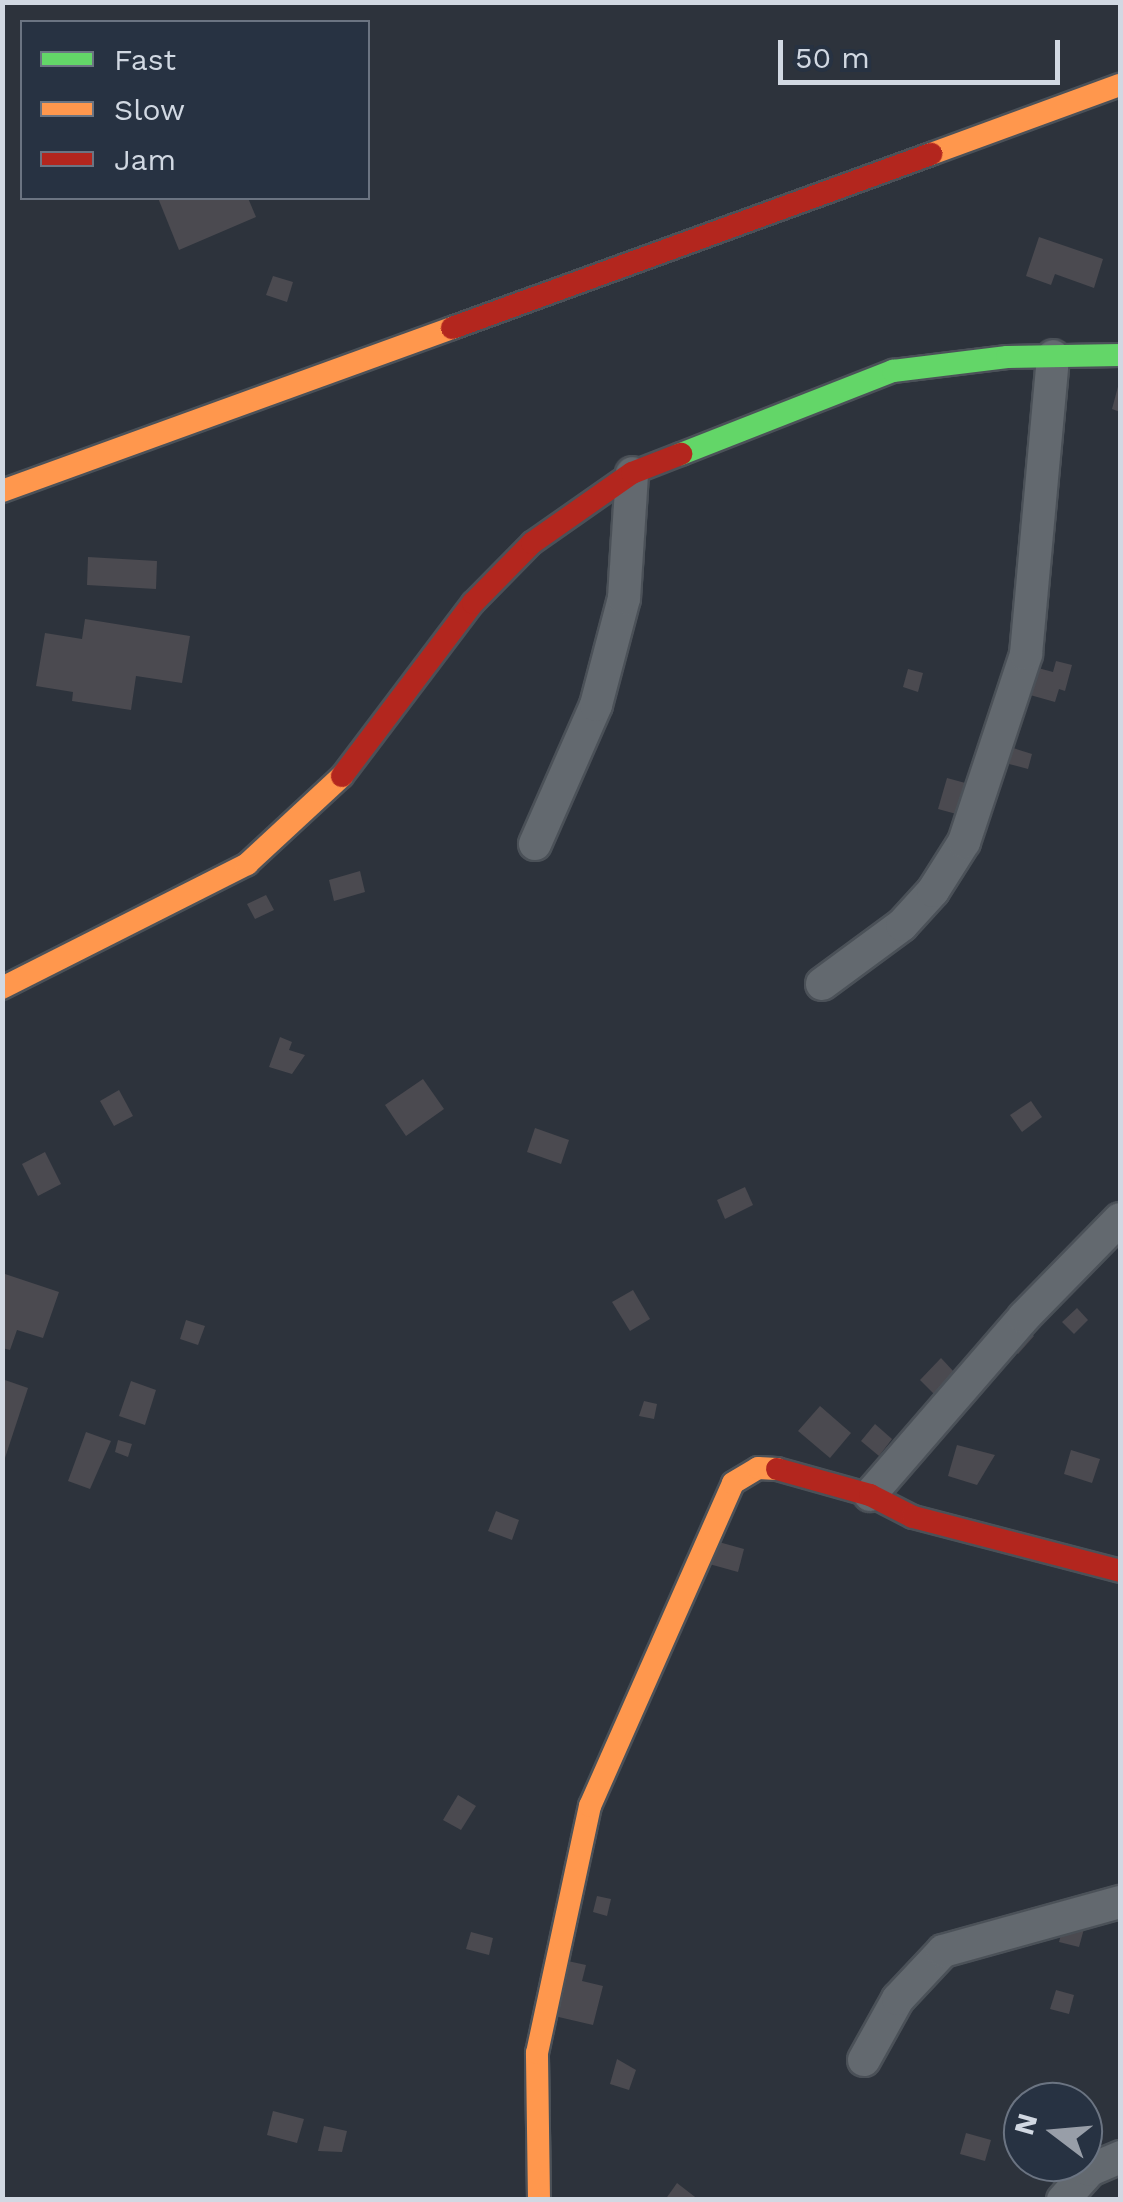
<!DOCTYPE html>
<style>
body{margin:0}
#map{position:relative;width:1123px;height:2202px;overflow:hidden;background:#2d333c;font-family:"Work Sans",sans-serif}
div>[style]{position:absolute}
.building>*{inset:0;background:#4b4a50}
.roads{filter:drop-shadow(2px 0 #4b5158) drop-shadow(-2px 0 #4b5158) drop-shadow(0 2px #4b5158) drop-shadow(0 -2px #4b5158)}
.street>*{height:32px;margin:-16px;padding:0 16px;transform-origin:16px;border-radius:16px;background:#63696f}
.fast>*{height:22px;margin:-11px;padding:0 11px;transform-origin:11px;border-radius:11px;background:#63d668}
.slow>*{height:22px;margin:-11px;padding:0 11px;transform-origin:11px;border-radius:11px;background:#ff974d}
.jam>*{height:22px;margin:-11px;padding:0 11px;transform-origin:11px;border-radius:11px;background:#b3261e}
span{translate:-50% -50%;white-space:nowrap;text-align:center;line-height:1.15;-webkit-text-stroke:9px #273242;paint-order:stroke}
.frame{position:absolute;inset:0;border:5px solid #d1d8e2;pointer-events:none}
.legend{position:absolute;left:20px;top:20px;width:350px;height:180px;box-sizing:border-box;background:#273242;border:2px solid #6b7482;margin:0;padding:12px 18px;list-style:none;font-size:30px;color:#d1d8e2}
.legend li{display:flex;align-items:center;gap:20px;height:50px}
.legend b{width:50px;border:2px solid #6b7482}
.north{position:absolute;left:1003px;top:2082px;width:100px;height:100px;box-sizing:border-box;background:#273242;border:2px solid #6b7482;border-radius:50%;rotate:286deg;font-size:28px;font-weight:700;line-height:40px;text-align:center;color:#d1d8e2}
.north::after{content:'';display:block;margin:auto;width:35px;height:45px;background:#989ea8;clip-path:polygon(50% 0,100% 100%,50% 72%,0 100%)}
.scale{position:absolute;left:778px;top:40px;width:282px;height:45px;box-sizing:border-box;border:5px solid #d1d8e2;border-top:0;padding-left:12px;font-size:30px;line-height:35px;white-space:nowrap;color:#d1d8e2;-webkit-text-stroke:8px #273242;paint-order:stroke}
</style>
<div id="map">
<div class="building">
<div style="clip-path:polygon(158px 198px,248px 198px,256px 217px,179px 250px)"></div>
<div style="clip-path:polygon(1039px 237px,1103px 259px,1094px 288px,1055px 274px,1051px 285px,1026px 276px)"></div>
<div style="clip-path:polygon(273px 276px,293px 282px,287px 302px,266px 295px)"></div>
<div style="clip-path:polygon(1119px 383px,1120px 383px,1120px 412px,1112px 409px)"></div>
<div style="clip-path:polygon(88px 557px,157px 561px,156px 589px,87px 585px)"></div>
<div style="clip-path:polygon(85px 619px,190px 636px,182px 683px,136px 676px,131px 710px,72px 701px,73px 692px,36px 686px,45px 633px,82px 639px)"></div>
<div style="clip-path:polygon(1056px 661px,1072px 665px,1065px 691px,1059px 689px,1055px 702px,1030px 695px,1038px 668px,1053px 672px)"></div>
<div style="clip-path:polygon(908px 669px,923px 673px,918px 692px,903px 687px)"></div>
<div style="clip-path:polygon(1013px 748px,1032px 754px,1028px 769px,1009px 764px)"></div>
<div style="clip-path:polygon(947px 778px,969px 784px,960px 815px,938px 809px)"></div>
<div style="clip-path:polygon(360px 871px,365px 892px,334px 901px,329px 880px)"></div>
<div style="clip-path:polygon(266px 895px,274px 910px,255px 919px,247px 904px)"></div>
<div style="clip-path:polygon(280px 1037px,292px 1042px,289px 1050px,305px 1055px,292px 1074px,269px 1067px)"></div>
<div style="clip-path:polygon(423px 1079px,444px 1109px,406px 1136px,385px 1105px)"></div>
<div style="clip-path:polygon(119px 1090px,133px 1116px,114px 1126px,100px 1101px)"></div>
<div style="clip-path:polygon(1031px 1101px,1042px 1117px,1022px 1132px,1010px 1115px)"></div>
<div style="clip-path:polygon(535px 1128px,569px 1140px,561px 1164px,527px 1152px)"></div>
<div style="clip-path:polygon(45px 1152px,61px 1184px,38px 1196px,22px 1164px)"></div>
<div style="clip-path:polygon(745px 1187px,753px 1205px,725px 1219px,717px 1200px)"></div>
<div style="clip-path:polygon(2px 1273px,59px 1292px,43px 1338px,17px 1330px,10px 1350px,2px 1348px)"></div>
<div style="clip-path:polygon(633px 1290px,650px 1319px,630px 1331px,612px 1302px)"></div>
<div style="clip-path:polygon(1077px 1308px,1088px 1320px,1074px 1334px,1062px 1322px)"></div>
<div style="clip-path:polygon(186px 1320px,205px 1326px,198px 1345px,180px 1339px)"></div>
<div style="clip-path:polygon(1022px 1325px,1034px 1336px,1018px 1354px,1006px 1343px)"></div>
<div style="clip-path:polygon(941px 1358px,955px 1373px,934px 1394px,920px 1380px)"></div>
<div style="clip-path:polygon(2px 1379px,28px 1388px,3px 1464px,2px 1463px)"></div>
<div style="clip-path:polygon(131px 1381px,156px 1390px,145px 1425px,119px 1416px)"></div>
<div style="clip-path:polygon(644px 1401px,657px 1404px,654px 1419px,639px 1416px)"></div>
<div style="clip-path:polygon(820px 1406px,851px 1433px,830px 1458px,798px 1431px)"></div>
<div style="clip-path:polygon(875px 1424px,892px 1439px,879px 1456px,861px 1441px)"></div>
<div style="clip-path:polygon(86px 1432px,111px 1441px,90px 1489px,68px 1481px)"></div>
<div style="clip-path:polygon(118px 1440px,132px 1444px,128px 1457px,115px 1452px)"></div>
<div style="clip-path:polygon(957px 1445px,995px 1455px,977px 1485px,948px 1476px)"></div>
<div style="clip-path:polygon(1071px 1450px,1100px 1459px,1092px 1483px,1064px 1474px)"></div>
<div style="clip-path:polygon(496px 1511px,519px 1520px,512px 1540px,488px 1531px)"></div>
<div style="clip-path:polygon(708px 1539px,744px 1549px,738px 1572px,702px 1562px)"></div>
<div style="clip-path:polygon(458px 1795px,476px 1806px,461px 1830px,443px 1820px)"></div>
<div style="clip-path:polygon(597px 1896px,611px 1899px,607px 1916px,593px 1912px)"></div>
<div style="clip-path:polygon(1065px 1920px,1085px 1925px,1079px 1947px,1059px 1942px)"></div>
<div style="clip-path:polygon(471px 1932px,493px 1938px,489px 1955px,466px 1949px)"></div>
<div style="clip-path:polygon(563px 1960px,586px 1965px,582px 1981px,603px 1986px,593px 2025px,550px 2015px)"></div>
<div style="clip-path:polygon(1056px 1990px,1074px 1995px,1069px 2014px,1050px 2009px)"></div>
<div style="clip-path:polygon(617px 2059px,636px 2070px,629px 2090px,610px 2084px)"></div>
<div style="clip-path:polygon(273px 2111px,304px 2119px,297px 2143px,267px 2135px)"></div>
<div style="clip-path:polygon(324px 2126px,347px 2131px,342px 2152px,318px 2151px)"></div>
<div style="clip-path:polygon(966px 2133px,991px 2140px,985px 2161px,960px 2154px)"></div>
<div style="clip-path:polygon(677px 2183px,699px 2200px,665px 2200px)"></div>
</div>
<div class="roads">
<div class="street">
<div style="left:535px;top:844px;width:152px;rotate:-66.3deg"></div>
<div style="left:596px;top:705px;width:111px;rotate:-75.3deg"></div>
<div style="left:624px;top:598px;width:125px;rotate:-86.3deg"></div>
<div style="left:822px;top:984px;width:99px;rotate:-36.4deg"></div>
<div style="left:902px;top:925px;width:46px;rotate:-47.6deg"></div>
<div style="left:933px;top:891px;width:58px;rotate:-57.7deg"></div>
<div style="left:964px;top:842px;width:198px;rotate:-71.7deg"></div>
<div style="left:1026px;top:654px;width:299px;rotate:-84.8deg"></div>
<div style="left:870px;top:1495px;width:235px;rotate:-49.1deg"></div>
<div style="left:1024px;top:1317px;width:137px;rotate:-45.6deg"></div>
<div style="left:864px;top:2060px;width:70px;rotate:-60.9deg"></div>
<div style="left:898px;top:1999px;width:66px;rotate:-46.8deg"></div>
<div style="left:943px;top:1951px;width:184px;rotate:-15.5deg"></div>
<div style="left:1063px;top:2200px;width:40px;rotate:-48deg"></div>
<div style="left:1090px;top:2170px;width:33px;rotate:-23deg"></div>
</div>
<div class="fast">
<div style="left:681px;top:454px;width:228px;rotate:-21.4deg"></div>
<div style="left:893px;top:371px;width:115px;rotate:-7deg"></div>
<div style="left:1007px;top:357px;width:113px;rotate:-1deg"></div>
</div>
<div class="slow">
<div style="left:931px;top:154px;width:201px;rotate:-20.1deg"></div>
<div style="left:2px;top:491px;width:479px;rotate:-19.9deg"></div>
<div style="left:2px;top:988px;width:275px;rotate:-26.8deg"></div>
<div style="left:247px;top:864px;width:129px;rotate:-42.8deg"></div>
<div style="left:539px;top:2200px;width:147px;rotate:-90.8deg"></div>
<div style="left:537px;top:2053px;width:253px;rotate:-77.9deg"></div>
<div style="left:590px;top:1806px;width:353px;rotate:-66.1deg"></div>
<div style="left:733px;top:1483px;width:29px;rotate:-31deg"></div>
<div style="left:758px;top:1468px;width:19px;rotate:3deg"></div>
</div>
<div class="jam">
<div style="left:452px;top:328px;width:510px;rotate:-19.96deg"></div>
<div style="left:342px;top:776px;width:217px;rotate:-52.9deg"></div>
<div style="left:473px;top:603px;width:84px;rotate:-45.5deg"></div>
<div style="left:532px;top:543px;width:122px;rotate:-35deg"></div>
<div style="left:632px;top:473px;width:53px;rotate:-21.2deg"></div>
<div style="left:777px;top:1469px;width:97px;rotate:15.6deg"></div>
<div style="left:870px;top:1495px;width:48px;rotate:27.1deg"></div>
<div style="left:913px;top:1517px;width:214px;rotate:14.6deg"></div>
</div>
</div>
<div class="frame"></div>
<ul class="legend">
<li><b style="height:12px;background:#63d668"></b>Fast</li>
<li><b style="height:12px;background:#ff974d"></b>Slow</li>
<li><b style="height:12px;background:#b3261e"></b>Jam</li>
</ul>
<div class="north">N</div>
<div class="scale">50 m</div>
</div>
